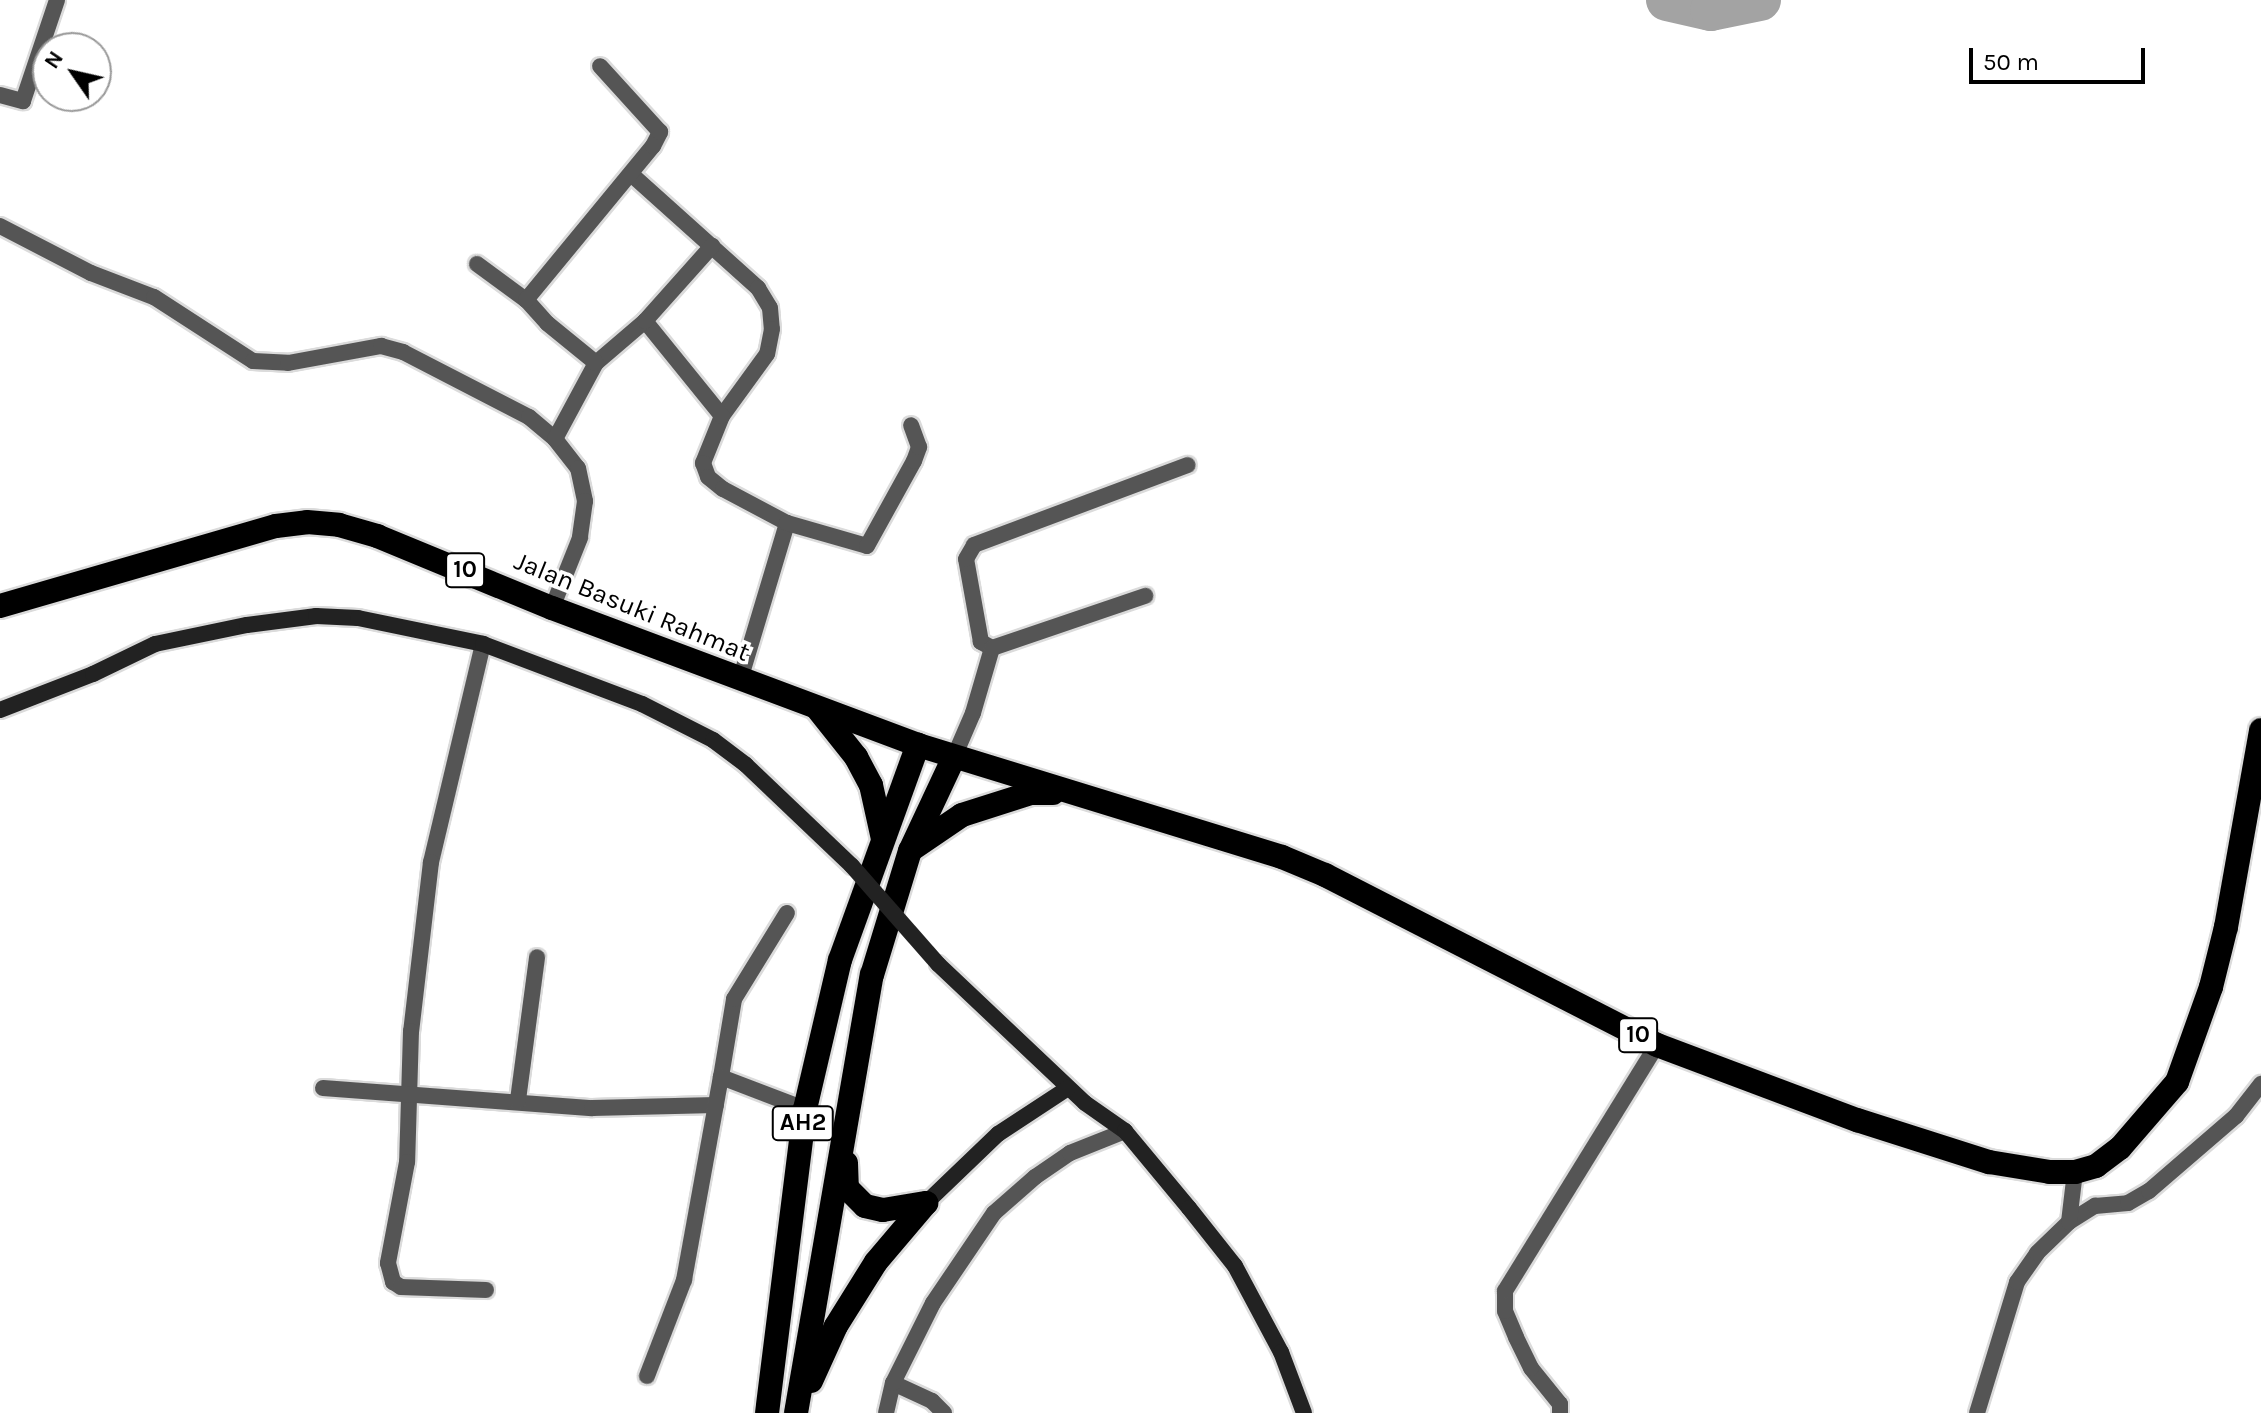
<!DOCTYPE html>
<style>
body{margin:0}
#map{position:relative;width:2261px;height:1413px;overflow:hidden;background:#fff;font-family:Karla,sans-serif}
div>[style]{position:absolute}
.river>*{height:42px;margin:-21px;padding:0 21px;transform-origin:21px;border-radius:21px;background:#a3a3a3}
.roads{filter:drop-shadow(2px 0 #dbdbdb) drop-shadow(-2px 0 #dbdbdb) drop-shadow(0 2px #dbdbdb) drop-shadow(0 -2px #dbdbdb)}
.street>*{height:16px;margin:-8px;padding:0 8px;transform-origin:8px;border-radius:8px;background:#555}
.secondary>*{height:16px;margin:-8px;padding:0 8px;transform-origin:8px;border-radius:8px;background:#222}
.highway>*{height:24px;margin:-12px;padding:0 12px;transform-origin:12px;border-radius:12px;background:#000}
.secondary-bridge>*{height:16px;margin:-8px;padding:0 8px;transform-origin:8px;border-radius:8px;background:#222}
span{translate:-50% -50%;white-space:nowrap;text-align:center;line-height:1.15;-webkit-text-stroke:7px #fff;paint-order:stroke}
.shield-label span{padding:2px 6px;background:#fff;border:2px solid;border-radius:6px;-webkit-text-stroke-width:0}
.shield-label{font-size:24px;color:#000;font-weight:700}
.street-label{font-size:26px;color:#000}
.north{position:absolute;left:32px;top:32px;width:80px;height:80px;box-sizing:border-box;background:#fff;border:2px solid #999;border-radius:50%;rotate:304deg;font-size:22px;font-weight:700;line-height:32px;text-align:center;color:#000}
.north::after{content:'';display:block;margin:auto;width:28px;height:36px;background:#000;clip-path:polygon(50% 0,100% 100%,50% 72%,0 100%)}
.scale{position:absolute;left:1969px;top:48px;width:176px;height:36px;box-sizing:border-box;border:4px solid #000;border-top:0;padding-left:10px;font-size:24px;line-height:28px;white-space:nowrap;color:#000;-webkit-text-stroke:6px #fff;paint-order:stroke}
</style>
<div id="map">
<div class="river">
<div style="left:1667px;top:0;width:45px;rotate:12.8deg"></div>
<div style="left:1711px;top:10px;width:50px;rotate:-11.5deg"></div>
</div>
<div class="roads">
<div class="street">
<div style="left:0;top:95px;width:24px;rotate:15deg"></div>
<div style="left:23px;top:101px;width:107px;rotate:-71.4deg"></div>
<div style="left:631px;top:174px;width:171px;rotate:41.9deg"></div>
<div style="left:758px;top:288px;width:23px;rotate:59deg"></div>
<div style="left:770px;top:308px;width:21px;rotate:85deg"></div>
<div style="left:772px;top:329px;width:25px;rotate:101deg"></div>
<div style="left:767px;top:354px;width:77px;rotate:126deg"></div>
<div style="left:722px;top:416px;width:51px;rotate:112deg"></div>
<div style="left:703px;top:463px;width:15px;rotate:70deg"></div>
<div style="left:708px;top:477px;width:19px;rotate:39deg"></div>
<div style="left:723px;top:489px;width:72px;rotate:28deg"></div>
<div style="left:0;top:226px;width:102px;rotate:27.3deg"></div>
<div style="left:91px;top:273px;width:67px;rotate:20.9deg"></div>
<div style="left:154px;top:297px;width:118px;rotate:32.9deg"></div>
<div style="left:253px;top:361px;width:35px;rotate:3deg"></div>
<div style="left:288px;top:363px;width:95px;rotate:-10.4deg"></div>
<div style="left:381px;top:346px;width:23px;rotate:15deg"></div>
<div style="left:403px;top:352px;width:142px;rotate:27.3deg"></div>
<div style="left:529px;top:417px;width:34px;rotate:40deg"></div>
<div style="left:555px;top:439px;width:37px;rotate:52deg"></div>
<div style="left:578px;top:468px;width:34px;rotate:78deg"></div>
<div style="left:585px;top:501px;width:37px;rotate:98deg"></div>
<div style="left:580px;top:538px;width:75px;rotate:111.8deg"></div>
<div style="left:477px;top:264px;width:61px;rotate:36.3deg"></div>
<div style="left:645px;top:321px;width:122px;rotate:51deg"></div>
<div style="left:596px;top:363px;width:65px;rotate:-40.6deg"></div>
<div style="left:645px;top:321px;width:101px;rotate:-48.2deg"></div>
<div style="left:555px;top:439px;width:86px;rotate:-61.7deg"></div>
<div style="left:596px;top:363px;width:63px;rotate:-140.8deg"></div>
<div style="left:547px;top:323px;width:31px;rotate:-132deg"></div>
<div style="left:526px;top:300px;width:200px;rotate:-50.5deg"></div>
<div style="left:653px;top:146px;width:16px;rotate:-63deg"></div>
<div style="left:660px;top:132px;width:89px;rotate:-132.3deg"></div>
<div style="left:483px;top:644px;width:224px;rotate:103.4deg"></div>
<div style="left:431px;top:862px;width:170px;rotate:96.7deg"></div>
<div style="left:411px;top:1031px;width:131px;rotate:91.7deg"></div>
<div style="left:407px;top:1162px;width:103px;rotate:100.7deg"></div>
<div style="left:388px;top:1263px;width:20px;rotate:75deg"></div>
<div style="left:393px;top:1282px;width:9px;rotate:32deg"></div>
<div style="left:401px;top:1287px;width:85px;rotate:2deg"></div>
<div style="left:992px;top:648px;width:13px;rotate:-151deg"></div>
<div style="left:981px;top:642px;width:84px;rotate:-100.2deg"></div>
<div style="left:966px;top:559px;width:16px;rotate:-60deg"></div>
<div style="left:974px;top:545px;width:228px;rotate:-20.5deg"></div>
<div style="left:740px;top:680px;width:164px;rotate:-73.3deg"></div>
<div style="left:787px;top:523px;width:83px;rotate:16deg"></div>
<div style="left:867px;top:546px;width:97px;rotate:-61.1deg"></div>
<div style="left:914px;top:461px;width:15px;rotate:-70deg"></div>
<div style="left:919px;top:447px;width:23px;rotate:-110deg"></div>
<div style="left:954px;top:757px;width:48px;rotate:-66.6deg"></div>
<div style="left:973px;top:713px;width:68px;rotate:-73.7deg"></div>
<div style="left:992px;top:648px;width:162px;rotate:-18.8deg"></div>
<div style="left:721px;top:1077px;width:79px;rotate:-80.5deg"></div>
<div style="left:734px;top:999px;width:101px;rotate:-58.4deg"></div>
<div style="left:323px;top:1088px;width:270px;rotate:4.3deg"></div>
<div style="left:592px;top:1108px;width:124px;rotate:-1.4deg"></div>
<div style="left:518px;top:1100px;width:144px;rotate:-82.4deg"></div>
<div style="left:2069px;top:1222px;width:31px;rotate:-32deg"></div>
<div style="left:2095px;top:1206px;width:33px;rotate:-5deg"></div>
<div style="left:2128px;top:1203px;width:24px;rotate:-30deg"></div>
<div style="left:2149px;top:1191px;width:115px;rotate:-40.8deg"></div>
<div style="left:2236px;top:1116px;width:41px;rotate:-52deg"></div>
<div style="left:647px;top:1376px;width:103px;rotate:-68.9deg"></div>
<div style="left:684px;top:1280px;width:206px;rotate:-79.7deg"></div>
<div style="left:721px;top:1077px;width:90px;rotate:20.9deg"></div>
<div style="left:893px;top:1383px;width:43px;rotate:24.8deg"></div>
<div style="left:932px;top:1401px;width:17px;rotate:45deg"></div>
<div style="left:886px;top:1413px;width:31px;rotate:-77deg"></div>
<div style="left:893px;top:1383px;width:89px;rotate:-63.4deg"></div>
<div style="left:933px;top:1303px;width:109px;rotate:-55.9deg"></div>
<div style="left:994px;top:1213px;width:55px;rotate:-41.3deg"></div>
<div style="left:1035px;top:1177px;width:42px;rotate:-34.4deg"></div>
<div style="left:1070px;top:1153px;width:59px;rotate:-21.8deg"></div>
<div style="left:1560px;top:1413px;width:9px;rotate:-90deg"></div>
<div style="left:1560px;top:1404px;width:46px;rotate:-128.9deg"></div>
<div style="left:1531px;top:1368px;width:34px;rotate:-116deg"></div>
<div style="left:1516px;top:1337px;width:28px;rotate:-113deg"></div>
<div style="left:1505px;top:1311px;width:20px;rotate:-90deg"></div>
<div style="left:1505px;top:1291px;width:289px;rotate:-58.3deg"></div>
<div style="left:1977px;top:1413px;width:137px;rotate:-73deg"></div>
<div style="left:2017px;top:1282px;width:35px;rotate:-55deg"></div>
<div style="left:2037px;top:1253px;width:45px;rotate:-44.1deg"></div>
<div style="left:2069px;top:1222px;width:50px;rotate:-83.2deg"></div>
</div>
<div class="secondary">
<div style="left:0;top:710px;width:100px;rotate:-21.2deg"></div>
<div style="left:93px;top:674px;width:69px;rotate:-25.8deg"></div>
<div style="left:155px;top:644px;width:94px;rotate:-11.7deg"></div>
<div style="left:247px;top:625px;width:70px;rotate:-7.4deg"></div>
<div style="left:316px;top:616px;width:42px;rotate:2.7deg"></div>
<div style="left:358px;top:618px;width:128px;rotate:11.7deg"></div>
<div style="left:483px;top:644px;width:170px;rotate:20.7deg"></div>
<div style="left:642px;top:704px;width:80px;rotate:26.9deg"></div>
<div style="left:713px;top:740px;width:41px;rotate:37.1deg"></div>
<div style="left:746px;top:765px;width:146px;rotate:43.6deg"></div>
<div style="left:938px;top:964px;width:202px;rotate:43.4deg"></div>
<div style="left:1085px;top:1103px;width:49px;rotate:35deg"></div>
<div style="left:1125px;top:1131px;width:100px;rotate:50.3deg"></div>
<div style="left:1189px;top:1208px;width:74px;rotate:51.6deg"></div>
<div style="left:1235px;top:1266px;width:98px;rotate:61.9deg"></div>
<div style="left:1281px;top:1352px;width:65px;rotate:69.3deg"></div>
<div style="left:926px;top:1203px;width:100px;rotate:-43.8deg"></div>
<div style="left:998px;top:1134px;width:84px;rotate:-33.3deg"></div>
</div>
<div class="highway">
<div style="left:0;top:606px;width:287px;rotate:-16.2deg"></div>
<div style="left:276px;top:526px;width:31px;rotate:-7deg"></div>
<div style="left:307px;top:522px;width:32px;rotate:5deg"></div>
<div style="left:339px;top:525px;width:40px;rotate:16deg"></div>
<div style="left:377px;top:536px;width:189px;rotate:22.4deg"></div>
<div style="left:552px;top:608px;width:391px;rotate:20.5deg"></div>
<div style="left:918px;top:745px;width:381px;rotate:17.1deg"></div>
<div style="left:1282px;top:857px;width:47px;rotate:22.7deg"></div>
<div style="left:1325px;top:875px;width:373px;rotate:27.1deg"></div>
<div style="left:1657px;top:1045px;width:214px;rotate:20.6deg"></div>
<div style="left:1857px;top:1120px;width:139px;rotate:17.7deg"></div>
<div style="left:1989px;top:1162px;width:62px;rotate:9.3deg"></div>
<div style="left:2050px;top:1172px;width:25px"></div>
<div style="left:2075px;top:1172px;width:22px;rotate:-16deg"></div>
<div style="left:2096px;top:1166px;width:30px;rotate:-37deg"></div>
<div style="left:2120px;top:1148px;width:87px;rotate:-49.2deg"></div>
<div style="left:2177px;top:1082px;width:101px;rotate:-70.3deg"></div>
<div style="left:2211px;top:987px;width:62px;rotate:-76deg"></div>
<div style="left:2226px;top:927px;width:200px;rotate:-79.9deg"></div>
<div style="left:817px;top:708px;width:63px;rotate:51.5deg"></div>
<div style="left:856px;top:757px;width:32px;rotate:62deg"></div>
<div style="left:871px;top:785px;width:55px;rotate:77.5deg"></div>
<div style="left:912px;top:849px;width:60px;rotate:-34.2deg"></div>
<div style="left:962px;top:815px;width:72px;rotate:-17.7deg"></div>
<div style="left:1031px;top:793px;width:22px"></div>
<div style="left:846px;top:1163px;width:25px;rotate:88deg"></div>
<div style="left:847px;top:1188px;width:25px;rotate:45deg"></div>
<div style="left:865px;top:1206px;width:18px;rotate:13deg"></div>
<div style="left:883px;top:1210px;width:44px;rotate:-9.2deg"></div>
<div style="left:811px;top:1381px;width:60px;rotate:-65.6deg"></div>
<div style="left:836px;top:1326px;width:75px;rotate:-58deg"></div>
<div style="left:876px;top:1262px;width:77px;rotate:-49.7deg"></div>
<div style="left:767px;top:1413px;width:306px;rotate:-82.9deg"></div>
<div style="left:805px;top:1109px;width:153px;rotate:-76.8deg"></div>
<div style="left:840px;top:960px;width:229px;rotate:-70.1deg"></div>
<div style="left:796px;top:1413px;width:445px;rotate:-80.2deg"></div>
<div style="left:872px;top:975px;width:130px;rotate:-73deg"></div>
<div style="left:910px;top:851px;width:104px;rotate:-64.9deg"></div>
</div>
</div>
<div class="secondary-bridge">
<div style="left:852px;top:866px;width:130px;rotate:48.7deg"></div>
</div>
<div class="shield-label">
<span style="left:465px;top:570px">10</span>
<span style="left:1638px;top:1035px">10</span>
<span style="left:803px;top:1123px">AH2</span>
</div>
<div class="street-label">
<span style="left:632px;top:607px;rotate:22deg">Jalan Basuki Rahmat</span>
</div>
<div class="north">N</div>
<div class="scale">50 m</div>
</div>
